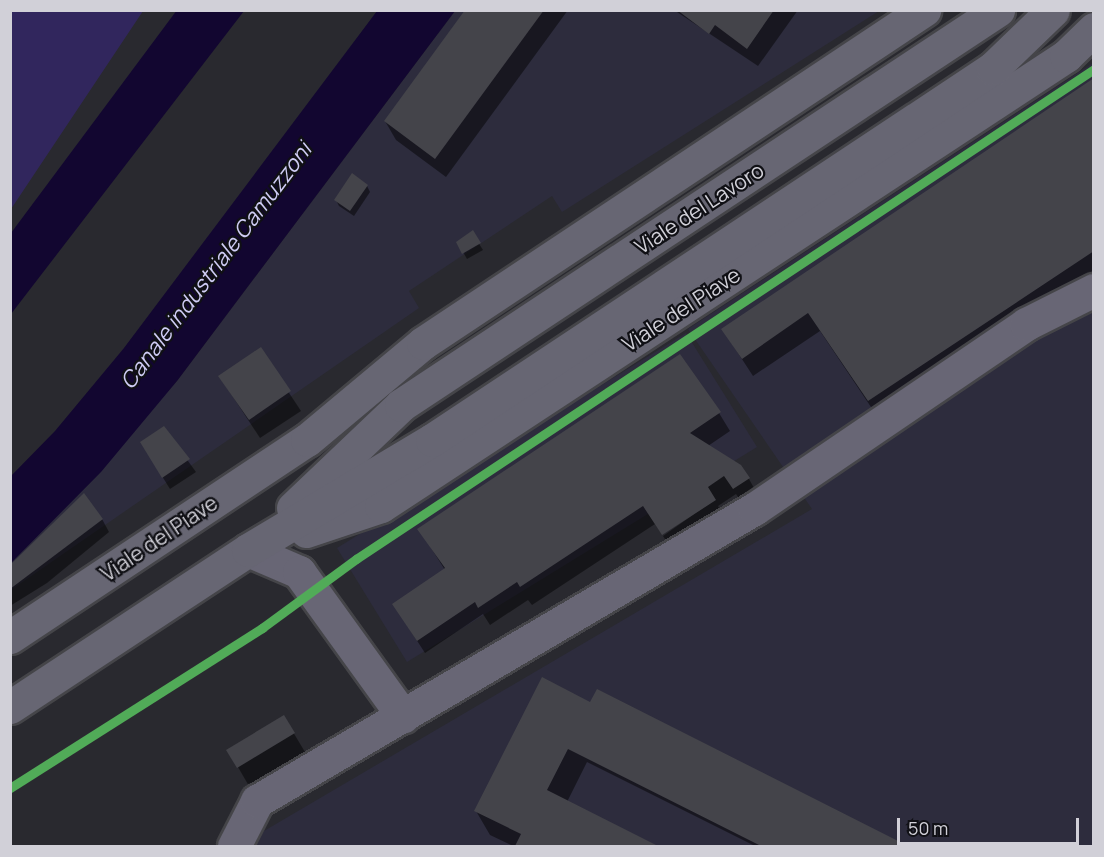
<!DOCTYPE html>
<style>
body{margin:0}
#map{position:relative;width:1104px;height:857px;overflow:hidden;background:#29292f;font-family:Manrope,sans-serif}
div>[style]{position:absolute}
.built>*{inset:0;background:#2d2c3d}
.green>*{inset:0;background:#31265d}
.water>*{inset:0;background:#120630}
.shadow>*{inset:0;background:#0007}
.building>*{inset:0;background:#44444a}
.roads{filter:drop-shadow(2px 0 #454549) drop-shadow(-2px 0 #454549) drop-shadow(0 2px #454549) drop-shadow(0 -2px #454549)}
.minor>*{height:33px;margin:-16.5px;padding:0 16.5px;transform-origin:16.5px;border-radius:16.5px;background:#686675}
.major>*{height:33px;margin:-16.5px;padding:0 16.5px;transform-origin:16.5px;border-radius:16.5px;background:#676673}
.cycleway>*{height:9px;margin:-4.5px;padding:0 4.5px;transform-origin:4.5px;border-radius:4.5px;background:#51ab58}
span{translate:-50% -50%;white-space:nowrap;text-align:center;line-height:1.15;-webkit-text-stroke:4.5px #101015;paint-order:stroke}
.street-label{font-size:21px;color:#d1d0d8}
.water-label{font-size:22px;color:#cfccf4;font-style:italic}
.frame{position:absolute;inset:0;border:12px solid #d1d0d8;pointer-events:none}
.scale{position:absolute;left:897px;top:818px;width:182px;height:27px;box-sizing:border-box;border:3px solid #d1d0d8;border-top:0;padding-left:8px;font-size:18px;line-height:21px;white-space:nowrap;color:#d1d0d8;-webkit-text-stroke:4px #101015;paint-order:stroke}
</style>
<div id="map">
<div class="built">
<div style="clip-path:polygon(455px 11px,879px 11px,562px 212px,552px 196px,409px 291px,419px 308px,11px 590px,11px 563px,177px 381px)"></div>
<div style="clip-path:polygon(1093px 63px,1093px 846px,254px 846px,264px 831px,812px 509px,688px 329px)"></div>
<div style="clip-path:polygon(686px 333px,757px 447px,407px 662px,337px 548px)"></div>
</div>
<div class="green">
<div style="clip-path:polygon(11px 10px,143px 11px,11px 209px,10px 11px)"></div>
</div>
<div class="water">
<div style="clip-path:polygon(177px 10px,244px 11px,11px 314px,11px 233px)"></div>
<div style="clip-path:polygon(377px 11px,455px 11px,177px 381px,101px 472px,11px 563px,11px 476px,55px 431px,124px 348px)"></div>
</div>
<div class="shadow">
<div style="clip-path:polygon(467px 10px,568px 10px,446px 177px,396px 140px,385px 121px)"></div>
<div style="clip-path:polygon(674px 10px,798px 10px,758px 66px)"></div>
<div style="clip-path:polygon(1094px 80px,1094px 276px,879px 419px,820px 331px,753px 376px,723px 330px)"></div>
<div style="clip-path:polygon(367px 186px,370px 192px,354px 216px,339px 206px,336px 200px)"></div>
<div style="clip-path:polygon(472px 233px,483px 250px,467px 259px,458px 243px)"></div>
<div style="clip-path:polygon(260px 349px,301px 411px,260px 438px,220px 377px)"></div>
<div style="clip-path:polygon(719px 413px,730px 431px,708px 446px,749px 479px,759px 497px,745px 507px,736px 494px,718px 506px,726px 519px,674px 553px,663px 536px,717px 498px,662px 534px,655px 524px,532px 605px,528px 600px,490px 625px,483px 614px,425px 653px,401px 616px,445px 570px,419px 529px)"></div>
<div style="clip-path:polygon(164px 428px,196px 472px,170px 489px,149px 455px)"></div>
<div style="clip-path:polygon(102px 519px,109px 532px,47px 583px,10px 606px,10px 566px)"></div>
<div style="clip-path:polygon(598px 691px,905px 846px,755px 846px,587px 762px,567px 802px,655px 846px,513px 846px,490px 835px,476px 811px,594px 705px)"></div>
<div style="clip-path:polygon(284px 717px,305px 752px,249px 786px,228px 750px)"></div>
</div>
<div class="building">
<div style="clip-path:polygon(465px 10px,544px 10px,435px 159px,384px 121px)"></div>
<div style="clip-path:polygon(677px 10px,774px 10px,747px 49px,715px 25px,709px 34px)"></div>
<div style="clip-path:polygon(1094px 78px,1094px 251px,868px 401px,808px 313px,742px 359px,721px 329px)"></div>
<div style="clip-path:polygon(352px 173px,368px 185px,350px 211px,334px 200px)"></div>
<div style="clip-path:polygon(473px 230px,481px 243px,462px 254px,456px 242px)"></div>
<div style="clip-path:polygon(261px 347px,291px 391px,249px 420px,218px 376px)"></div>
<div style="clip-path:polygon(680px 354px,721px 412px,690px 433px,741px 465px,750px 478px,733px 489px,724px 476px,708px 487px,716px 500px,662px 535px,643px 506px,520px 587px,517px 582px,478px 608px,475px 602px,417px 641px,392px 604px,445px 568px,417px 529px)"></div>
<div style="clip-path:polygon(164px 426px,190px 459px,162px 478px,140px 442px)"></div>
<div style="clip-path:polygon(84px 493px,103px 519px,10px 589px,10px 565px)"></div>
<div style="clip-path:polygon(542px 677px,590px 702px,597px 689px,908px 846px,761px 846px,568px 749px,547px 790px,658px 846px,515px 846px,521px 834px,474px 811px)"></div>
<div style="clip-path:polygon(284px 715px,295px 733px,237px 768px,226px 750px)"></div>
</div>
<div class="roads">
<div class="minor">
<div style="left:248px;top:550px;width:56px;rotate:23.3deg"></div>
<div style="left:299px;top:572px;width:178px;rotate:54.2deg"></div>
<div style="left:234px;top:846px;width:51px;rotate:-62.9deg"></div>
<div style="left:257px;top:801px;width:576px;rotate:-30.44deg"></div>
<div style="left:754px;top:509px;width:329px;rotate:-34.2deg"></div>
<div style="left:1026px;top:324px;width:76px;rotate:-26.6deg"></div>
</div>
<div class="major">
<div style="left:293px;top:508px;width:149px;rotate:-43.6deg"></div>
<div style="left:401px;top:405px;width:716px;rotate:-33.49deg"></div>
<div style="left:306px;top:531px;width:79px;rotate:-18.4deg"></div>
<div style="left:381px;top:506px;width:820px;rotate:-33.3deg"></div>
<div style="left:1066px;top:56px;width:39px;rotate:-44deg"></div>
<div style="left:10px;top:637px;width:356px;rotate:-33.6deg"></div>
<div style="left:307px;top:440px;width:151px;rotate:-39.9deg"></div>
<div style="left:423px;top:343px;width:602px;rotate:-33.61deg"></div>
<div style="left:10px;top:707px;width:285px;rotate:-33.4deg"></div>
<div style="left:248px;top:550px;width:214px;rotate:-30.9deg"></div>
<div style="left:432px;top:440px;width:673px;rotate:-33.55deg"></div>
<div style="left:993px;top:68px;width:83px;rotate:-44deg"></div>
</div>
</div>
<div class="cycleway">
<div style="left:10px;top:788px;width:299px;rotate:-32.4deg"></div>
<div style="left:262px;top:628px;width:117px;rotate:-36.3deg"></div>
<div style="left:356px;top:559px;width:886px;rotate:-33.58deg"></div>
</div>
<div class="street-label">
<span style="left:699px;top:208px;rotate:-33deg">Viale del Lavoro</span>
<span style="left:681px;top:309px;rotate:-33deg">Viale del Piave</span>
<span style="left:159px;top:538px;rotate:-34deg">Viale del Piave</span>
</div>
<div class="water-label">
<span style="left:216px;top:266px;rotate:-53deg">Canale industriale Camuzzoni</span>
</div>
<div class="frame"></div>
<div class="scale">50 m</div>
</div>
